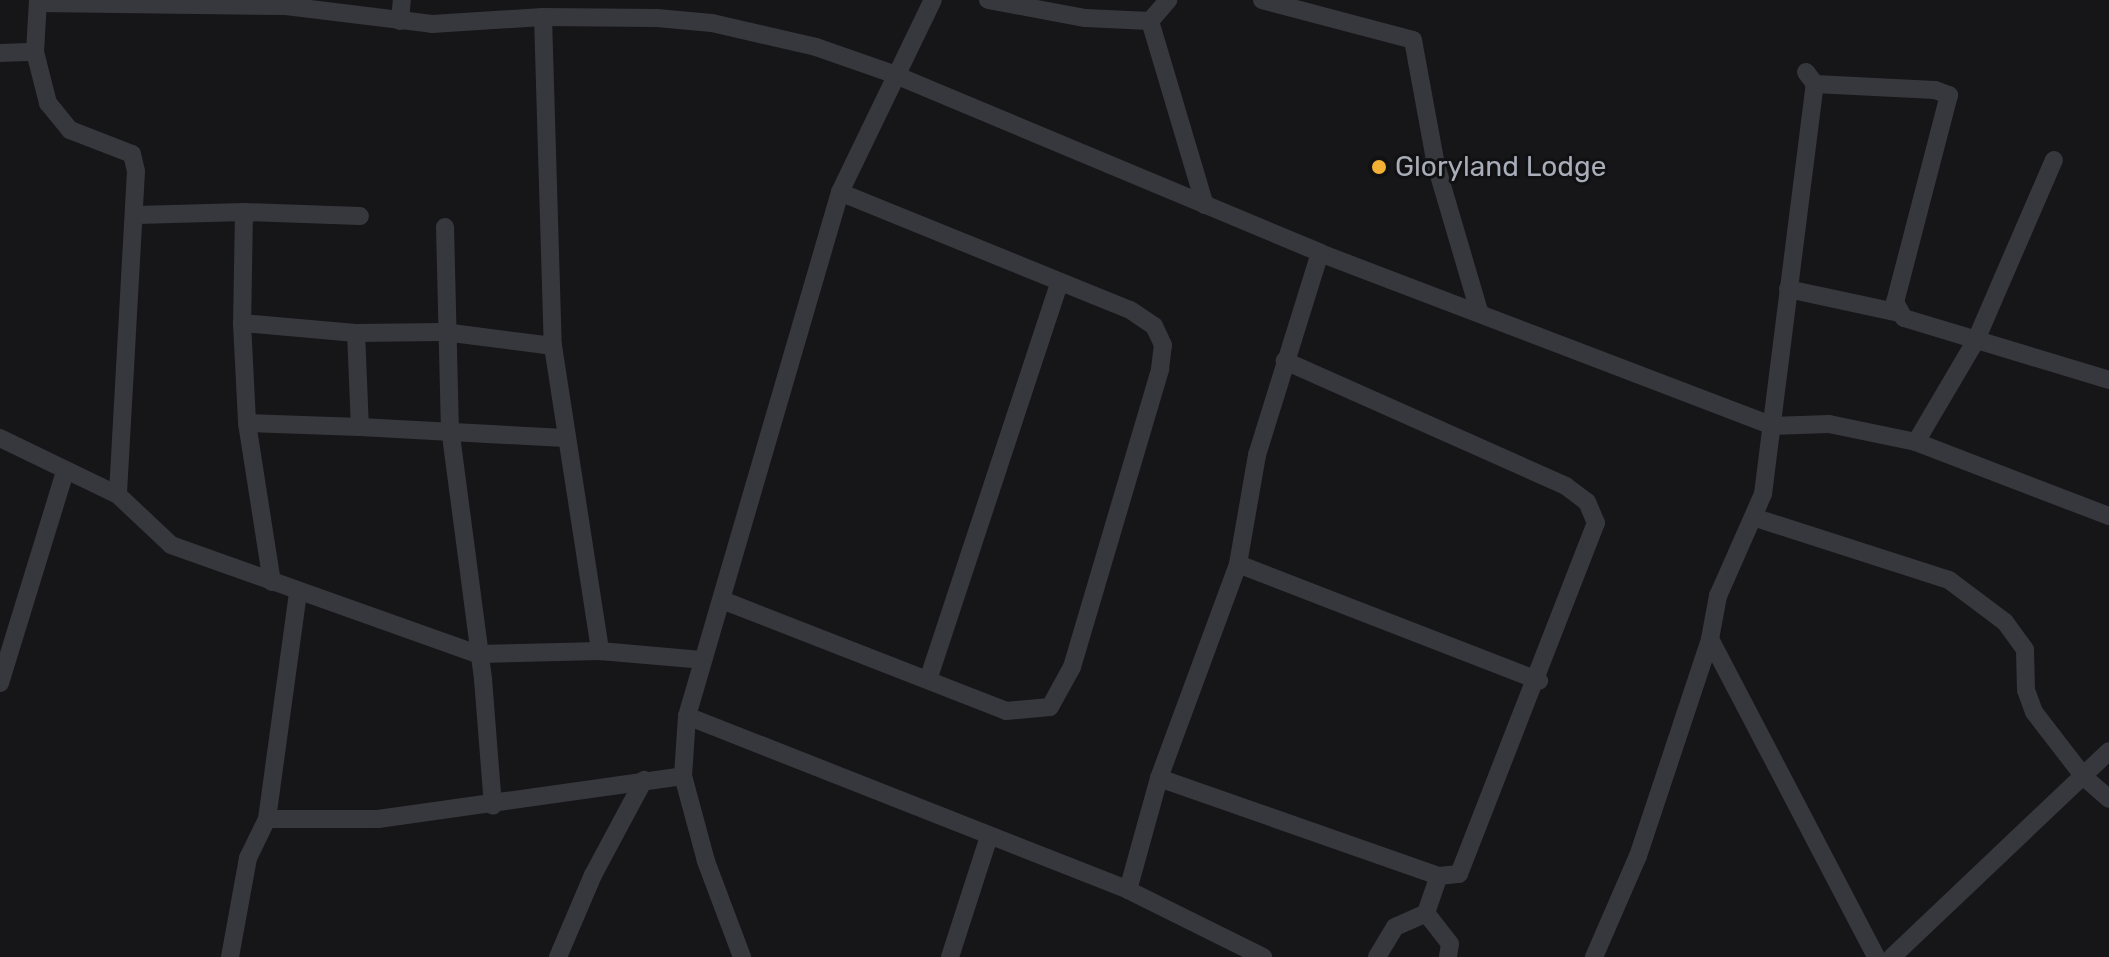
<!DOCTYPE html>
<style>
body{margin:0}
#map{position:relative;width:2109px;height:957px;overflow:hidden;background:#161618;font-family:Rubik,sans-serif}
div>[style]{position:absolute}
.minor>*{height:18px;margin:-9px;padding:0 9px;transform-origin:9px;border-radius:9px;background:#37383d}
.dots>*{width:22px;height:22px;translate:-50% -50%;box-sizing:border-box;border:4px solid #111113;border-radius:50%}
span{translate:-50% -50%;white-space:nowrap;text-align:center;line-height:1.15;-webkit-text-stroke:6px #111113;paint-order:stroke}
.poi-label{font-size:28px;color:#a8adb8}
.left{translate:0 -50%;text-align:left}
</style>
<div id="map">
<div class="minor">
<div style="left:38px;top:0;width:52px;rotate:93.3deg"></div>
<div style="left:35px;top:52px;width:53px;rotate:75.7deg"></div>
<div style="left:48px;top:103px;width:35px;rotate:51deg"></div>
<div style="left:70px;top:130px;width:66px;rotate:21.2deg"></div>
<div style="left:132px;top:154px;width:17px;rotate:77deg"></div>
<div style="left:136px;top:171px;width:324px;rotate:93.2deg"></div>
<div style="left:988px;top:0;width:99px;rotate:10.5deg"></div>
<div style="left:1085px;top:18px;width:65px;rotate:2.6deg"></div>
<div style="left:1150px;top:21px;width:28px;rotate:-49deg"></div>
<div style="left:1262px;top:0;width:156px;rotate:14.8deg"></div>
<div style="left:1413px;top:40px;width:127px;rotate:79.6deg"></div>
<div style="left:1436px;top:165px;width:152px;rotate:73.6deg"></div>
<div style="left:38px;top:3px;width:248px;rotate:0.7deg"></div>
<div style="left:286px;top:6px;width:147px;rotate:7deg"></div>
<div style="left:432px;top:24px;width:111px;rotate:-3.6deg"></div>
<div style="left:543px;top:17px;width:114px;rotate:0.5deg"></div>
<div style="left:657px;top:18px;width:55px;rotate:5.2deg"></div>
<div style="left:712px;top:23px;width:107px;rotate:13deg"></div>
<div style="left:816px;top:47px;width:82px;rotate:19.3deg"></div>
<div style="left:893px;top:74px;width:463px;rotate:22.7deg"></div>
<div style="left:1320px;top:253px;width:485px;rotate:20.9deg"></div>
<div style="left:1773px;top:426px;width:56px;rotate:-2deg"></div>
<div style="left:1829px;top:424px;width:89px;rotate:11.7deg"></div>
<div style="left:1916px;top:442px;width:207px;rotate:21deg"></div>
<div style="left:543px;top:17px;width:329px;rotate:88.3deg"></div>
<div style="left:553px;top:346px;width:309px;rotate:81.2deg"></div>
<div style="left:400px;top:21px;width:21px;rotate:-85deg"></div>
<div style="left:1150px;top:21px;width:192px;rotate:73.4deg"></div>
<div style="left:0;top:53px;width:35px;rotate:-2deg"></div>
<div style="left:1815px;top:84px;width:120px;rotate:2.9deg"></div>
<div style="left:1935px;top:90px;width:15px;rotate:20deg"></div>
<div style="left:1949px;top:95px;width:214px;rotate:104.6deg"></div>
<div style="left:1895px;top:302px;width:18px;rotate:61deg"></div>
<div style="left:1904px;top:318px;width:214px;rotate:16.8deg"></div>
<div style="left:244px;top:212px;width:116px;rotate:2deg"></div>
<div style="left:137px;top:215px;width:107px;rotate:-1.6deg"></div>
<div style="left:244px;top:212px;width:111px;rotate:91deg"></div>
<div style="left:242px;top:323px;width:114px;rotate:5deg"></div>
<div style="left:356px;top:333px;width:88px;rotate:-0.7deg"></div>
<div style="left:444px;top:332px;width:110px;rotate:7.3deg"></div>
<div style="left:445px;top:227px;width:201px;rotate:88.6deg"></div>
<div style="left:450px;top:428px;width:253px;rotate:82.5deg"></div>
<div style="left:483px;top:679px;width:127px;rotate:85.5deg"></div>
<div style="left:1788px;top:289px;width:115px;rotate:12.1deg"></div>
<div style="left:242px;top:323px;width:100px;rotate:87.1deg"></div>
<div style="left:247px;top:423px;width:161px;rotate:81.1deg"></div>
<div style="left:356px;top:333px;width:94px;rotate:87.6deg"></div>
<div style="left:360px;top:427px;width:205px;rotate:3.1deg"></div>
<div style="left:247px;top:423px;width:113px;rotate:2deg"></div>
<div style="left:0;top:438px;width:131px;rotate:25.8deg"></div>
<div style="left:118px;top:495px;width:73px;rotate:43.3deg"></div>
<div style="left:171px;top:545px;width:325px;rotate:19.6deg"></div>
<div style="left:477px;top:654px;width:123px;rotate:-1.4deg"></div>
<div style="left:600px;top:651px;width:102px;rotate:5deg"></div>
<div style="left:1916px;top:442px;width:118px;rotate:-59.5deg"></div>
<div style="left:1976px;top:340px;width:196px;rotate:-66.6deg"></div>
<div style="left:1756px;top:518px;width:203px;rotate:17.8deg"></div>
<div style="left:1949px;top:580px;width:70px;rotate:36.9deg"></div>
<div style="left:2005px;top:622px;width:34px;rotate:54deg"></div>
<div style="left:2025px;top:650px;width:40px;rotate:88.6deg"></div>
<div style="left:2026px;top:690px;width:23px;rotate:70deg"></div>
<div style="left:2034px;top:712px;width:82px;rotate:52.4deg"></div>
<div style="left:2084px;top:777px;width:33px;rotate:41deg"></div>
<div style="left:1238px;top:564px;width:323px;rotate:21.2deg"></div>
<div style="left:722px;top:600px;width:305px;rotate:21.3deg"></div>
<div style="left:1006px;top:711px;width:44px;rotate:-5.2deg"></div>
<div style="left:1050px;top:707px;width:46px;rotate:-61.2deg"></div>
<div style="left:1072px;top:667px;width:311px;rotate:-73.5deg"></div>
<div style="left:1160px;top:369px;width:24px;rotate:-83deg"></div>
<div style="left:1163px;top:345px;width:21px;rotate:-115deg"></div>
<div style="left:1154px;top:326px;width:29px;rotate:-146deg"></div>
<div style="left:1130px;top:310px;width:313px;rotate:-157.9deg"></div>
<div style="left:1710px;top:639px;width:359px;rotate:62.4deg"></div>
<div style="left:928px;top:680px;width:419px;rotate:-71.7deg"></div>
<div style="left:0;top:683px;width:221px;rotate:-72.9deg"></div>
<div style="left:687px;top:716px;width:474px;rotate:21.5deg"></div>
<div style="left:1128px;top:890px;width:151px;rotate:26.4deg"></div>
<div style="left:1159px;top:778px;width:297px;rotate:19.3deg"></div>
<div style="left:1439px;top:876px;width:20px;rotate:-6deg"></div>
<div style="left:1459px;top:874px;width:377px;rotate:-68.7deg"></div>
<div style="left:1596px;top:523px;width:23px;rotate:-113deg"></div>
<div style="left:1587px;top:502px;width:26px;rotate:-143deg"></div>
<div style="left:1566px;top:486px;width:308px;rotate:-156deg"></div>
<div style="left:267px;top:819px;width:111px"></div>
<div style="left:378px;top:819px;width:308px;rotate:-8deg"></div>
<div style="left:1128px;top:890px;width:116px;rotate:-74.5deg"></div>
<div style="left:1159px;top:778px;width:228px;rotate:-69.7deg"></div>
<div style="left:1238px;top:564px;width:111px;rotate:-80.1deg"></div>
<div style="left:1257px;top:455px;width:212px;rotate:-72.7deg"></div>
<div style="left:1426px;top:913px;width:39px;rotate:52deg"></div>
<div style="left:1450px;top:944px;width:13px;rotate:99deg"></div>
<div style="left:230px;top:957px;width:101px;rotate:-79.7deg"></div>
<div style="left:248px;top:858px;width:43px;rotate:-64deg"></div>
<div style="left:267px;top:819px;width:227px;rotate:-82.2deg"></div>
<div style="left:558px;top:957px;width:89px;rotate:-66.9deg"></div>
<div style="left:593px;top:875px;width:108px;rotate:-61.8deg"></div>
<div style="left:742px;top:957px;width:103px;rotate:-110.6deg"></div>
<div style="left:706px;top:861px;width:88px;rotate:-105.1deg"></div>
<div style="left:683px;top:776px;width:60px;rotate:-86.2deg"></div>
<div style="left:687px;top:716px;width:546px;rotate:-73.72deg"></div>
<div style="left:840px;top:192px;width:213px;rotate:-64.2deg"></div>
<div style="left:950px;top:957px;width:127px;rotate:-72.1deg"></div>
<div style="left:1377px;top:957px;width:35px;rotate:-59deg"></div>
<div style="left:1395px;top:927px;width:34px;rotate:-24deg"></div>
<div style="left:1426px;top:913px;width:39px;rotate:-71deg"></div>
<div style="left:1594px;top:957px;width:110px;rotate:-66.5deg"></div>
<div style="left:1638px;top:856px;width:229px;rotate:-71.6deg"></div>
<div style="left:1710px;top:639px;width:44px;rotate:-79.5deg"></div>
<div style="left:1718px;top:596px;width:111px;rotate:-66.2deg"></div>
<div style="left:1763px;top:494px;width:413px;rotate:-82.8deg"></div>
<div style="left:1815px;top:84px;width:15px;rotate:-127deg"></div>
<div style="left:1892px;top:957px;width:299px;rotate:-43.5deg"></div>
</div>
<div class="dots">
<div style="left:1379px;top:167px;background:#f2b134"></div>
</div>
<div class="poi-label">
<span class="left" style="left:1395px;top:167px">Gloryland Lodge</span>
</div>
</div>
